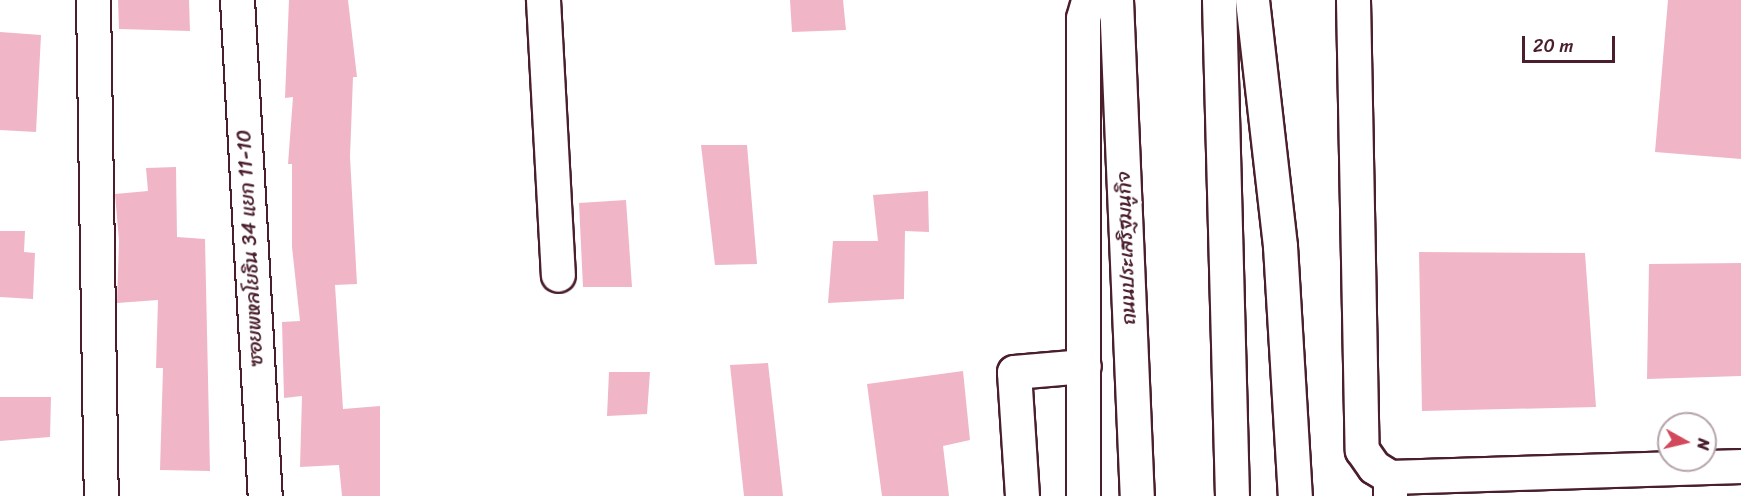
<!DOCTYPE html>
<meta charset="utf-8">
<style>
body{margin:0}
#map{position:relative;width:1741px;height:496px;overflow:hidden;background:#fff;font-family:Sriracha,"Playpen Sans Thai",sans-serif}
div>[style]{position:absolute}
.building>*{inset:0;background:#f0b6c7}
.roads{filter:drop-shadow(2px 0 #4a1f2b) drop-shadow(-2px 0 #4a1f2b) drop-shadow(0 2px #4a1f2b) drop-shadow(0 -2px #4a1f2b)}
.minor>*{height:33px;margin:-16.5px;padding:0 16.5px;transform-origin:16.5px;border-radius:16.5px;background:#fff}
.major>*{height:33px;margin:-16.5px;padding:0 16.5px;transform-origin:16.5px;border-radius:16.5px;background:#fff}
span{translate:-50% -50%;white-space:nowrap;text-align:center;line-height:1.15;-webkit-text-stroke:4.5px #fff;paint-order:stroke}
.street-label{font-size:20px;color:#4a1f2b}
.north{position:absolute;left:1657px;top:412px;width:60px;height:60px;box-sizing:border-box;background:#fff;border:2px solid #b7a5aa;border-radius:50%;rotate:98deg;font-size:16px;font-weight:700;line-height:24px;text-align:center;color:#4a1f2b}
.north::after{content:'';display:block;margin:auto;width:21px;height:27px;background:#d1495b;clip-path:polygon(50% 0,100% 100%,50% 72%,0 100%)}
.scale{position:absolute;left:1522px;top:36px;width:93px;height:27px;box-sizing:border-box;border:3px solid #4a1f2b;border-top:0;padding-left:8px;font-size:18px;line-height:21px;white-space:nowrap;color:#4a1f2b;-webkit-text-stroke:4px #fff;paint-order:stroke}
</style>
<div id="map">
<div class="building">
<div style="clip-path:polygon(118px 0,189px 0,190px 31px,119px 29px)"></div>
<div style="clip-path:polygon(289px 0,348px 0,357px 77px,353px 77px,350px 157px,357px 284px,335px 285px,343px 409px,380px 406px,380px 496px,342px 496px,339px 465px,300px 467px,302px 396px,284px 398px,282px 322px,300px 321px,292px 247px,292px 164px,288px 164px,293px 97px,285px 98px)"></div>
<div style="clip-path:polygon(790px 0,843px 0,846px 30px,792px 32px)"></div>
<div style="clip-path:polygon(1668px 0,1741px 0,1741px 159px,1655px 152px)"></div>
<div style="clip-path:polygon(0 32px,41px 35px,36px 132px,0 130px)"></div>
<div style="clip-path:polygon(701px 145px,747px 145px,757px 264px,715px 265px)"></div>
<div style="clip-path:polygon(176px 167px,177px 237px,205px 239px,210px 471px,160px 470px,163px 368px,156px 368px,158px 300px,117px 303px,119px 241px,115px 194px,148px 191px,146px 168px)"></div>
<div style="clip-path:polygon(928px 191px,929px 232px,905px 231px,904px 299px,828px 303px,833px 241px,878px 241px,873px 195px)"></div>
<div style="clip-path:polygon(626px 200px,632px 287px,583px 287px,579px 203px)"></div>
<div style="clip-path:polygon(0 231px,25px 231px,24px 252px,35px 253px,33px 299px,0 297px)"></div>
<div style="clip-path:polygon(1419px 252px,1585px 253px,1596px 407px,1422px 411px)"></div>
<div style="clip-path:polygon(1741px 263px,1741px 376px,1647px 379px,1649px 264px)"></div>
<div style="clip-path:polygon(768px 363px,783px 496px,744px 496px,730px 365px)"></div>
<div style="clip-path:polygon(963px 371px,970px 440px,943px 446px,949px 496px,882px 496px,867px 384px)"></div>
<div style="clip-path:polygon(609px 372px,650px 372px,647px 414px,607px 416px)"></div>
<div style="clip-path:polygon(0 397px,51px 397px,50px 437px,0 441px)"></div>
</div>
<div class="roads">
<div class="minor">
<div style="left:93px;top:0;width:496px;rotate:89.1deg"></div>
<div style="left:237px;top:0;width:497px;rotate:86.8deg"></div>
<div style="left:543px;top:0;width:275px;rotate:86.9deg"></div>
<div style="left:1353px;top:0;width:450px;rotate:88.9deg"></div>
<div style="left:1362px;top:450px;width:21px;rotate:55deg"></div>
<div style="left:1374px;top:467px;width:19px;rotate:32deg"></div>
<div style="left:1390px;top:477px;width:19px;rotate:90deg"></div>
<div style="left:1390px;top:477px;width:351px;rotate:-1.8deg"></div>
<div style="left:1022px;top:496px;width:124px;rotate:-93.7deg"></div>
<div style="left:1014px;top:372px;width:70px;rotate:-4.9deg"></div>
</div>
<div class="major">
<div style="left:1116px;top:0;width:496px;rotate:87.6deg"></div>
<div style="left:1219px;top:0;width:496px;rotate:88.5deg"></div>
<div style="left:1252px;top:0;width:248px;rotate:83.5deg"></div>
<div style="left:1280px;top:246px;width:250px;rotate:86.6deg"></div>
<div style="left:1083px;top:496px;width:478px;rotate:-90deg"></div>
<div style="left:1083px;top:18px;width:19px;rotate:-74deg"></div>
</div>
</div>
<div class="street-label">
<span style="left:250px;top:248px;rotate:-93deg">ซอยพหลโยธิน 34 แยก 11-10</span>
<span style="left:1126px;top:248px;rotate:-92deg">ถนนประเสริฐมนูกิจ</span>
</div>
<div class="north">N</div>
<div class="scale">20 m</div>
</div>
